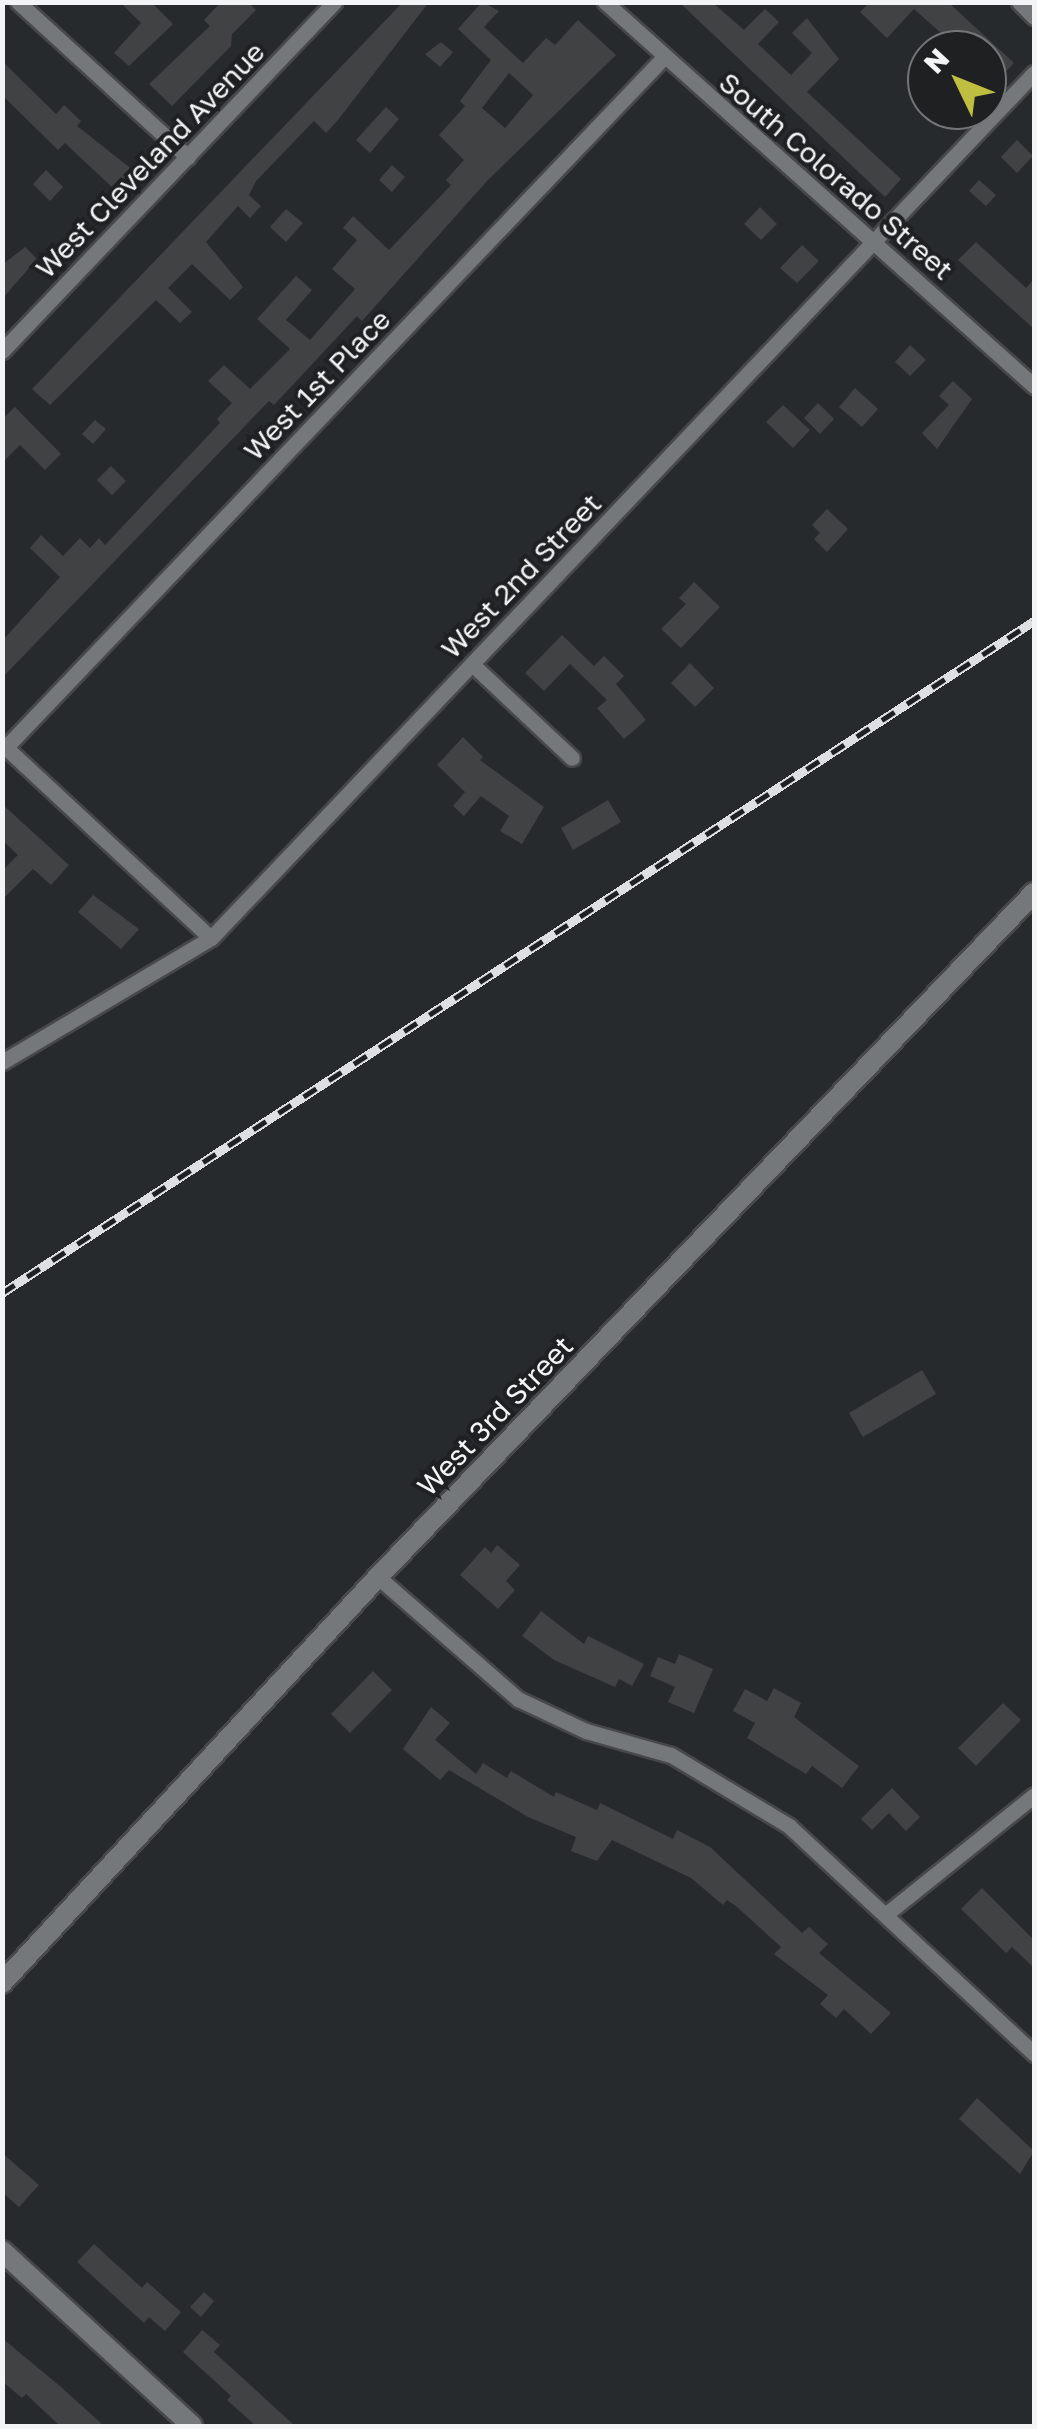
<!DOCTYPE html>
<style>
body{margin:0}
#map{position:relative;width:1037px;height:2429px;overflow:hidden;background:#272a2c;font-family:"Golos Text",sans-serif}
div>[style]{position:absolute}
.building>*{inset:0;background:#404244}
.roads{filter:drop-shadow(2px 0 #46484a) drop-shadow(-2px 0 #46484a) drop-shadow(0 2px #46484a) drop-shadow(0 -2px #46484a)}
.street>*{height:15px;margin:-7.5px;padding:0 7.5px;transform-origin:7.5px;border-radius:7.5px;background:#75787a}
.secondary>*{height:20px;margin:-10px;padding:0 10px;transform-origin:10px;border-radius:10px;background:#75787a}
.rail>*{height:9px;margin-top:-4.5px;transform-origin:0;background:repeating-linear-gradient(90deg,#1e2022 0 15px,#dddfe0 0 30px);box-sizing:border-box;border-block:2px solid #dddfe0}
span{translate:-50% -50%;white-space:nowrap;text-align:center;line-height:1.15;-webkit-text-stroke:8px #1e2022;paint-order:stroke}
.street-label{font-size:28px;color:#f2f4f5}
.frame{position:absolute;inset:0;border:5px solid #f2f4f5;pointer-events:none}
.north{position:absolute;left:907px;top:30px;width:100px;height:100px;box-sizing:border-box;background:#1e2022;border:2px solid #737576;border-radius:50%;rotate:313deg;font-size:28px;font-weight:700;line-height:40px;text-align:center;color:#f2f4f5}
.north::after{content:'';display:block;margin:auto;width:35px;height:45px;background:#c0be41;clip-path:polygon(50% 0,100% 100%,50% 72%,0 100%)}
</style>
<div id="map">
<div class="building">
<div style="clip-path:polygon(120px 2px,151px 2px,173px 24px,129px 66px,114px 53px,141px 23px)"></div>
<div style="clip-path:polygon(221px 2px,248px 2px,256px 10px,232px 34px,231px 46px,172px 106px,149px 84px,210px 26px,204px 20px)"></div>
<div style="clip-path:polygon(403px 2px,429px 2px,338px 120px,326px 133px,314px 121px,256px 181px,249px 195px,261px 206px,250px 218px,238px 206px,206px 242px,243px 287px,230px 300px,192px 264px,168px 288px,192px 312px,180px 323px,156px 300px,50px 405px,32px 389px)"></div>
<div style="clip-path:polygon(evenodd,482px 2px,499px 11px,484px 27px,523px 63px,546px 38px,555px 45px,578px 20px,616px 55px,487px 181px,362px 321px,357px 316px,274px 405px,269px 401px,2px 678px,2px 641px,60px 577px,30px 548px,41px 535px,63px 556px,80px 538px,90px 548px,99px 538px,105px 545px,220px 423px,217px 419px,232px 403px,208px 381px,224px 365px,250px 389px,290px 349px,257px 319px,296px 276px,312px 290px,286px 320px,310px 340px,355px 289px,332px 269px,357px 240px,343px 228px,353px 216px,389px 250px,451px 185px,446px 180px,464px 160px,439px 135px,465px 106px,460px 101px,491px 60px,458px 29px,482px 2px,509px 73px,533px 95px,505px 128px,482px 108px,509px 73px)"></div>
<div style="clip-path:polygon(679px 2px,712px 2px,744px 30px,765px 9px,779px 22px,758px 44px,791px 75px,812px 53px,792px 33px,807px 18px,839px 59px,807px 92px,901px 179px,885px 197px)"></div>
<div style="clip-path:polygon(870px 2px,948px 2px,1014px 63px,996px 82px,987px 72px,987px 50px,960px 50px,914px 9px,887px 38px,860px 12px)"></div>
<div style="clip-path:polygon(441px 42px,453px 52px,440px 67px,425px 54px)"></div>
<div style="clip-path:polygon(2px 61px,56px 114px,64px 105px,81px 121px,77px 126px,133px 170px,115px 190px,65px 143px,58px 150px,2px 95px)"></div>
<div style="clip-path:polygon(386px 107px,399px 119px,370px 153px,356px 140px)"></div>
<div style="clip-path:polygon(1017px 140px,1033px 156px,1017px 173px,1001px 157px)"></div>
<div style="clip-path:polygon(392px 165px,405px 177px,392px 192px,379px 180px)"></div>
<div style="clip-path:polygon(46px 170px,63px 187px,50px 201px,33px 184px)"></div>
<div style="clip-path:polygon(979px 180px,996px 195px,986px 206px,969px 191px)"></div>
<div style="clip-path:polygon(760px 207px,777px 224px,761px 240px,744px 224px)"></div>
<div style="clip-path:polygon(286px 209px,303px 223px,286px 242px,270px 227px)"></div>
<div style="clip-path:polygon(976px 242px,1026px 288px,1034px 279px,1034px 329px,958px 260px)"></div>
<div style="clip-path:polygon(802px 245px,819px 261px,797px 283px,780px 268px)"></div>
<div style="clip-path:polygon(25px 247px,37px 259px,2px 299px,2px 265px)"></div>
<div style="clip-path:polygon(910px 345px,926px 360px,910px 376px,895px 362px)"></div>
<div style="clip-path:polygon(953px 381px,972px 399px,937px 449px,922px 433px,949px 405px,939px 396px)"></div>
<div style="clip-path:polygon(855px 388px,878px 409px,862px 427px,839px 407px)"></div>
<div style="clip-path:polygon(818px 403px,834px 419px,820px 434px,804px 418px)"></div>
<div style="clip-path:polygon(783px 405px,810px 430px,793px 448px,766px 422px)"></div>
<div style="clip-path:polygon(15px 407px,61px 454px,45px 470px,20px 445px,2px 463px,2px 419px)"></div>
<div style="clip-path:polygon(95px 420px,106px 429px,93px 444px,82px 434px)"></div>
<div style="clip-path:polygon(111px 466px,126px 481px,112px 495px,97px 480px)"></div>
<div style="clip-path:polygon(827px 509px,848px 529px,827px 552px,814px 539px,820px 533px,812px 525px)"></div>
<div style="clip-path:polygon(694px 582px,720px 607px,681px 648px,661px 629px,686px 604px,679px 598px)"></div>
<div style="clip-path:polygon(562px 635px,594px 666px,604px 656px,624px 676px,616px 684px,646px 720px,624px 739px,597px 708px,607px 700px,570px 664px,544px 691px,525px 673px)"></div>
<div style="clip-path:polygon(690px 663px,714px 688px,695px 707px,671px 683px)"></div>
<div style="clip-path:polygon(463px 737px,483px 757px,480px 760px,544px 807px,522px 844px,500px 831px,509px 816px,481px 796px,464px 816px,453px 806px,465px 792px,437px 765px)"></div>
<div style="clip-path:polygon(608px 800px,621px 822px,573px 850px,561px 828px)"></div>
<div style="clip-path:polygon(2px 804px,69px 865px,51px 885px,33px 869px,2px 900px,2px 871px,18px 855px,2px 840px)"></div>
<div style="clip-path:polygon(93px 895px,139px 929px,121px 949px,78px 912px)"></div>
<div style="clip-path:polygon(922px 1370px,936px 1394px,863px 1437px,849px 1413px)"></div>
<div style="clip-path:polygon(497px 1545px,520px 1565px,506px 1581px,515px 1590px,498px 1609px,460px 1575px,485px 1547px,491px 1553px)"></div>
<div style="clip-path:polygon(541px 1611px,584px 1644px,588px 1636px,644px 1664px,632px 1686px,619px 1679px,615px 1687px,554px 1660px,522px 1636px)"></div>
<div style="clip-path:polygon(679px 1654px,713px 1669px,694px 1713px,668px 1702px,675px 1687px,650px 1676px,658px 1657px,675px 1664px)"></div>
<div style="clip-path:polygon(373px 1671px,392px 1690px,350px 1733px,331px 1714px)"></div>
<div style="clip-path:polygon(774px 1688px,801px 1703px,794px 1717px,859px 1766px,842px 1788px,812px 1766px,806px 1774px,747px 1738px,755px 1723px,733px 1711px,745px 1689px,767px 1701px)"></div>
<div style="clip-path:polygon(1003px 1703px,1021px 1720px,976px 1766px,958px 1748px)"></div>
<div style="clip-path:polygon(431px 1707px,450px 1723px,435px 1740px,476px 1774px,483px 1763px,507px 1778px,511px 1771px,554px 1797px,556px 1792px,597px 1810px,600px 1803px,673px 1839px,677px 1830px,710px 1847px,802px 1933px,809px 1927px,828px 1944px,819px 1953px,891px 2013px,871px 2034px,844px 2009px,836px 2018px,820px 2004px,828px 1995px,774px 1954px,781px 1947px,737px 1907px,727px 1900px,723px 1905px,691px 1878px,612px 1840px,597px 1861px,571px 1851px,576px 1837px,528px 1817px,449px 1770px,440px 1780px,403px 1749px)"></div>
<div style="clip-path:polygon(892px 1788px,920px 1817px,906px 1831px,889px 1813px,872px 1830px,861px 1819px)"></div>
<div style="clip-path:polygon(982px 1888px,1034px 1940px,1034px 1968px,1012px 1947px,1006px 1953px,961px 1909px)"></div>
<div style="clip-path:polygon(977px 2098px,1034px 2151px,1020px 2174px,959px 2119px)"></div>
<div style="clip-path:polygon(2px 2153px,39px 2185px,19px 2207px,2px 2192px)"></div>
<div style="clip-path:polygon(94px 2244px,142px 2288px,147px 2282px,181px 2312px,165px 2331px,149px 2317px,144px 2323px,77px 2262px)"></div>
<div style="clip-path:polygon(204px 2292px,214px 2301px,201px 2317px,190px 2307px)"></div>
<div style="clip-path:polygon(202px 2330px,220px 2345px,214px 2352px,295px 2426px,256px 2426px,227px 2400px,231px 2396px,183px 2352px)"></div>
<div style="clip-path:polygon(2px 2338px,61px 2387px,104px 2426px,60px 2426px,26px 2394px,22px 2398px,2px 2381px)"></div>
</div>
<div class="roads">
<div class="street">
<div style="left:18px;top:2px;width:230px;rotate:42.4deg"></div>
<div style="left:605px;top:2px;width:576px;rotate:41.83deg"></div>
<div style="left:1019px;top:2px;width:21px;rotate:45deg"></div>
<div style="left:2px;top:351px;width:482px;rotate:-46.4deg"></div>
<div style="left:472px;top:664px;width:137px;rotate:43.2deg"></div>
<div style="left:2px;top:744px;width:285px;rotate:42.9deg"></div>
<div style="left:6px;top:747px;width:953px;rotate:-46.36deg"></div>
<div style="left:2px;top:1062px;width:243px;rotate:-30.7deg"></div>
<div style="left:211px;top:938px;width:1194px;rotate:-46.43deg"></div>
<div style="left:378px;top:1577px;width:186px;rotate:41.1deg"></div>
<div style="left:518px;top:1699px;width:75px;rotate:25.2deg"></div>
<div style="left:586px;top:1731px;width:88px;rotate:15.8deg"></div>
<div style="left:671px;top:1755px;width:138px;rotate:31deg"></div>
<div style="left:789px;top:1826px;width:335px;rotate:42.9deg"></div>
<div style="left:885px;top:1915px;width:191px;rotate:-38.8deg"></div>
</div>
<div class="secondary">
<div style="left:2px;top:1983px;width:553px;rotate:-47.2deg"></div>
<div style="left:378px;top:1577px;width:948px;rotate:-46.2deg"></div>
<div style="left:2px;top:2251px;width:258px;rotate:42.6deg"></div>
</div>
</div>
<div class="rail">
<div style="left:2px;top:1293px;width:1232px;rotate:-33.07deg"></div>
</div>
<div class="street-label">
<span style="left:150px;top:160px;rotate:-46deg">West Cleveland Avenue</span>
<span style="left:836px;top:176px;rotate:41deg">South Colorado Street</span>
<span style="left:317px;top:385px;rotate:-46deg">West 1st Place</span>
<span style="left:521px;top:576px;rotate:-46deg">West 2nd Street</span>
<span style="left:495px;top:1416px;rotate:-46deg">West 3rd Street</span>
</div>
<div class="frame"></div>
<div class="north">N</div>
</div>
